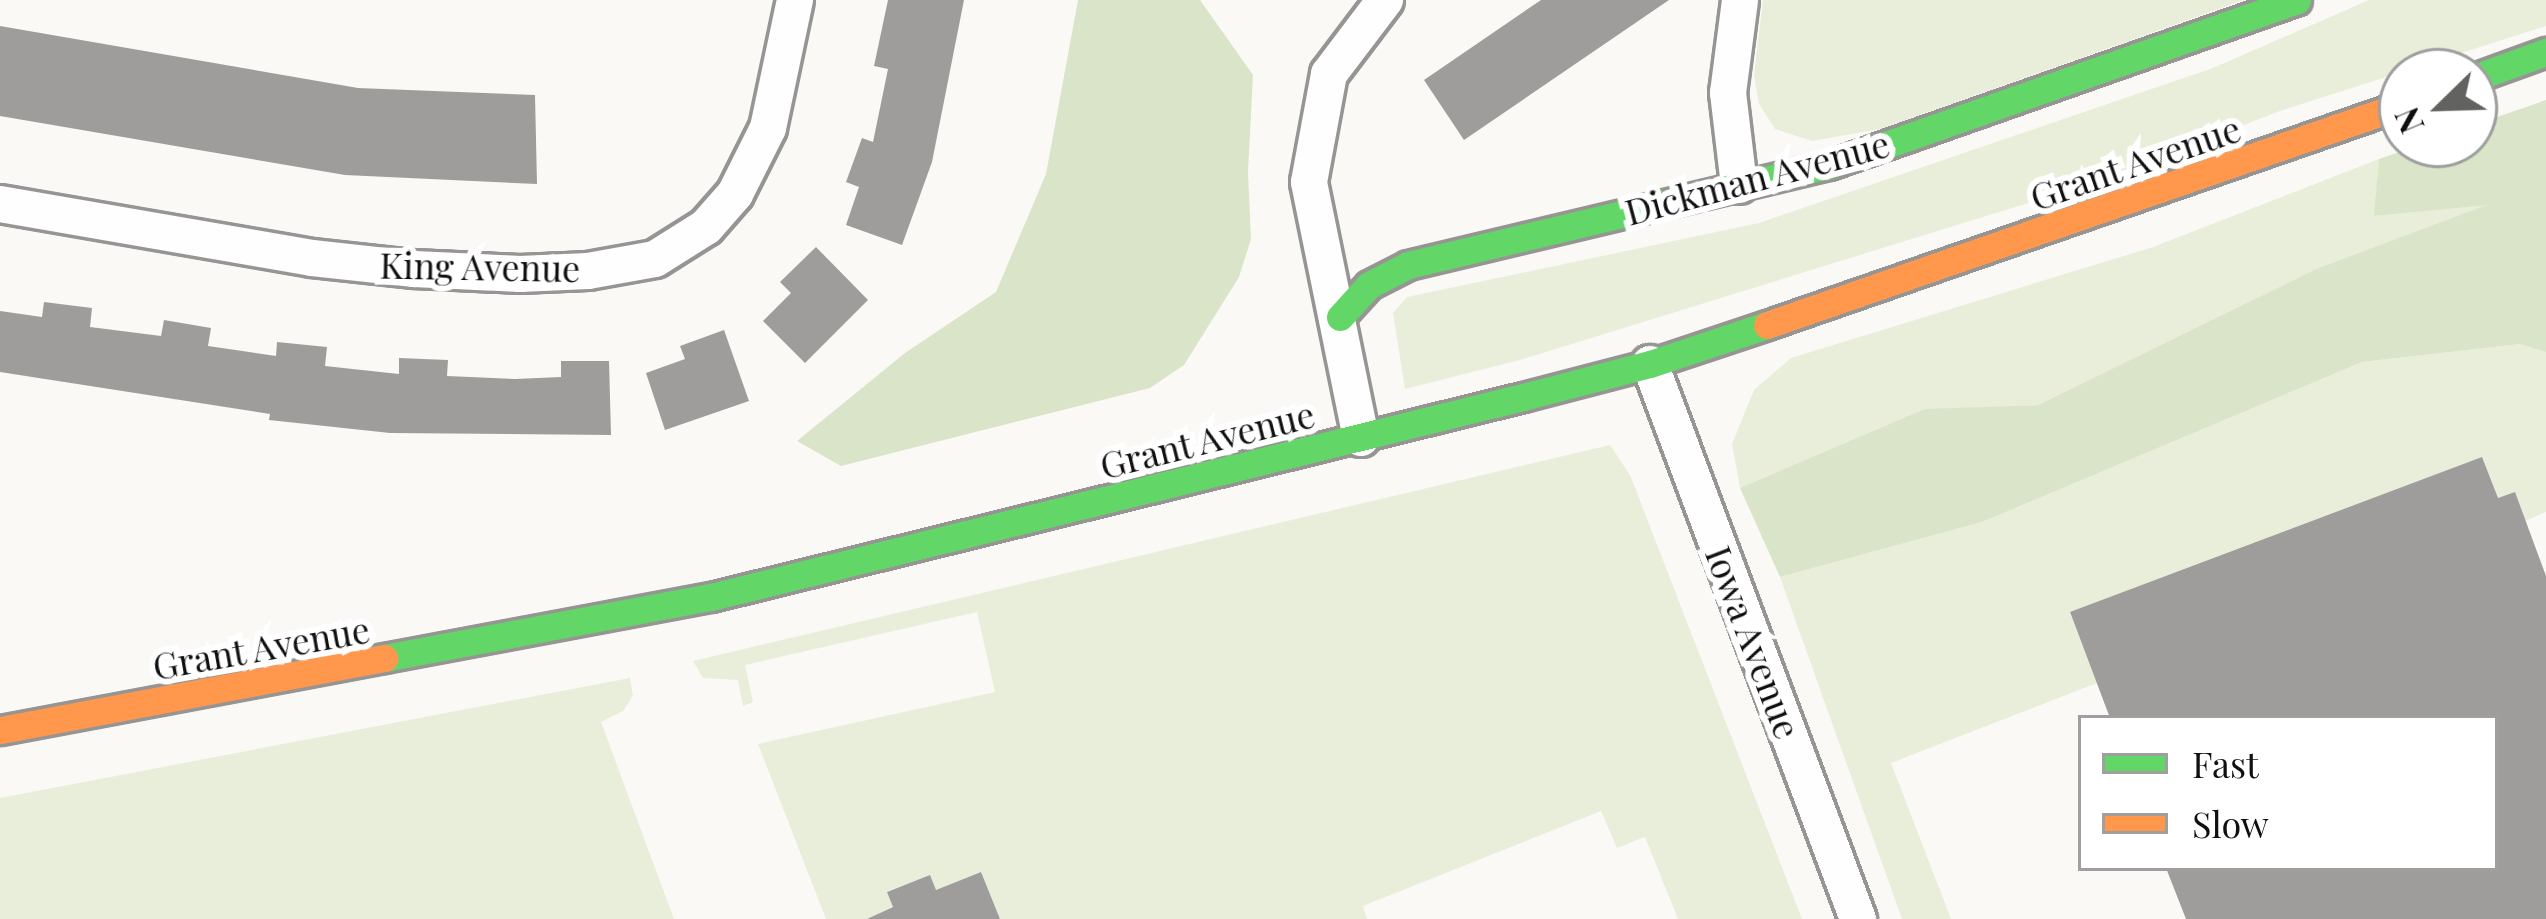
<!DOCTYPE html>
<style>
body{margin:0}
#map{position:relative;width:2546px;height:919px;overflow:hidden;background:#fbf9f6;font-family:"Playfair Display",serif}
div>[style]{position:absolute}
.green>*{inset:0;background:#e8eed9}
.forest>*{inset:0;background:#dae4c8}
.building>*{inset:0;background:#9f9d9b}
.roads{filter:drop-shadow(3px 0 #969594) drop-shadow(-3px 0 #969594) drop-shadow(0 3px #969594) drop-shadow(0 -3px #969594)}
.street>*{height:36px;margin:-18px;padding:0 18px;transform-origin:18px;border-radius:18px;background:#fefefe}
.fast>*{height:27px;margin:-13.5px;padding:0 13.5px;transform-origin:13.5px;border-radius:13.5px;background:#63d668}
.slow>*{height:27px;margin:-13.5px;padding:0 13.5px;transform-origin:13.5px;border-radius:13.5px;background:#ff974d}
span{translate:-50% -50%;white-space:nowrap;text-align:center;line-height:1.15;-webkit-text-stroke:12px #fff;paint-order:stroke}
.street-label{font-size:36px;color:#101010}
.legend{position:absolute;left:2078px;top:715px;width:420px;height:156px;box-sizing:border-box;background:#fff;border:3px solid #9f9f9f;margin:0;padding:15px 21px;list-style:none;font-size:36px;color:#101010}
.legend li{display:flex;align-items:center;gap:24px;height:60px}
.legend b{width:60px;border:3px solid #9f9f9f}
.north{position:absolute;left:2378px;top:48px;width:120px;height:120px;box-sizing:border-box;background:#fff;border:3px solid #9f9f9f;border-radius:50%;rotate:247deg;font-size:33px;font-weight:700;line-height:48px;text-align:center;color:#101010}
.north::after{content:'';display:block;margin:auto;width:42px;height:54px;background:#626260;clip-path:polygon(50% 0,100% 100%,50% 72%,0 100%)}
</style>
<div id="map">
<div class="green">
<div style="clip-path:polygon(1763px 0,2244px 0,1880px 129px,1812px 141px,1775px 129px,1759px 104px,1754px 75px)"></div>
<div style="clip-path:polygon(2369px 0,2546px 0,2546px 26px,2280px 111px,2093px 183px,1520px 360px,1405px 389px,1393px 313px,1407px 297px,1759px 223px,2213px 68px)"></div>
<div style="clip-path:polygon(2379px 159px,2375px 216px,2494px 203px,2316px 269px,2038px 405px,1925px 410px,1740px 488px,1732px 444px,1754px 390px,1791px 358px,2153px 247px)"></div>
<div style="clip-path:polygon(2520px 344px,2546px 352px,2546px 512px,2525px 521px,2498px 498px,2070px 613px,2097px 683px,1891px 763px,1951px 919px,1902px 919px,1780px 577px,1982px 522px,2362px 362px)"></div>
<div style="clip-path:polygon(1610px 445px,1630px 475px,1802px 919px,1678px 919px,1645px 837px,1617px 848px,1601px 811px,1363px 906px,1367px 919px,1000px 919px,981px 872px,936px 890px,929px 876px,888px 891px,893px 906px,869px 919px,826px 919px,758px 744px,995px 692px,977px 612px,745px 665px,753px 702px,743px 706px,738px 680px,703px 678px,693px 661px)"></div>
<div style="clip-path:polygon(630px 678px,633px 696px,623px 711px,601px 722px,674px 919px,0 919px,0 798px)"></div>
</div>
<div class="forest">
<div style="clip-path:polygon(1078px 0,1200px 0,1253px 75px,1248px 172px,1251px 239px,1239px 277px,1184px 365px,1150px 388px,841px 466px,797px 441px,905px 353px,996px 292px,1046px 174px)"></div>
<div style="clip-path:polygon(2546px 100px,2546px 352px,2520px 344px,2362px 362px,1982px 522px,1780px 577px,1740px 488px,1925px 409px,2038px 405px,2316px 269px,2487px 205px,2374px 216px,2379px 159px,2422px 144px,2474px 144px,2474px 125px)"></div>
</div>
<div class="building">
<div style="clip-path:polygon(888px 0,964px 0,932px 162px,902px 245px,846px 225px,859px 187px,846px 182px,862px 138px,873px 142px,888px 69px,874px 66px)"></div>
<div style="clip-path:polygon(1541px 0,1669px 0,1464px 140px,1424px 80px)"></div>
<div style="clip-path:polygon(0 26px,358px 88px,535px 95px,537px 184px,345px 175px,0 116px)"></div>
<div style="clip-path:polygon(816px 247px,868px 300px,805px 363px,763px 321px,791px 293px,780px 282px)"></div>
<div style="clip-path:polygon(44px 302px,92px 308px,90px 327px,161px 336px,164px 320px,211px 328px,208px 346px,276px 356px,277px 342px,327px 347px,325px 366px,399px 374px,399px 358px,448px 360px,447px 376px,515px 379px,561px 377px,561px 361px,609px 361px,611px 435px,390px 433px,269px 420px,270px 414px,0 372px,0 311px,42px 317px)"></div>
<div style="clip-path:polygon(724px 330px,749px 401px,665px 430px,646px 373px,685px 359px,680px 346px)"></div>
<div style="clip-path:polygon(2482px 457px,2498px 498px,2515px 492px,2546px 576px,2546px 919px,2186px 919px,2166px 868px,2495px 868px,2495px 718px,2110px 718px,2070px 612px)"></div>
<div style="clip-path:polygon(981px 872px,1000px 919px,867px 919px,893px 907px,887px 892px,930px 875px,936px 890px)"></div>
</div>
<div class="roads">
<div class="street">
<div style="left:1739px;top:185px;width:93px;rotate:-96.8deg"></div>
<div style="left:1728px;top:93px;width:94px;rotate:-82.6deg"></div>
<div style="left:0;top:204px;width:317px;rotate:9.8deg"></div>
<div style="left:312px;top:258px;width:103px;rotate:6.2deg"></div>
<div style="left:414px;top:269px;width:106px;rotate:2.7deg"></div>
<div style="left:520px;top:274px;width:68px;rotate:-2.5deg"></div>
<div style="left:588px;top:271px;width:68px;rotate:-10.2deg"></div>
<div style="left:655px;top:259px;width:60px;rotate:-32.1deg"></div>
<div style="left:706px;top:227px;width:44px;rotate:-48.7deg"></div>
<div style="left:735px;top:194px;width:74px;rotate:-63.4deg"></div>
<div style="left:768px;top:128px;width:131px;rotate:-78.1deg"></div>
<div style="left:1650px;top:364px;width:593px;rotate:69.46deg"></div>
<div style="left:1361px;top:438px;width:261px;rotate:-101.5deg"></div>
<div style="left:1309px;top:182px;width:110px;rotate:-79.5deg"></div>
<div style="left:1329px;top:74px;width:93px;rotate:-52.9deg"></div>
</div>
<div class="fast">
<div style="left:2474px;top:78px;width:77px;rotate:-19.9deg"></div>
<div style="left:1340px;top:317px;width:43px;rotate:-47.8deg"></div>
<div style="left:1369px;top:285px;width:44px;rotate:-27.1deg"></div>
<div style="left:1408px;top:265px;width:433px;rotate:-13.4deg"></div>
<div style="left:1829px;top:165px;width:496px;rotate:-19.4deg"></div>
<div style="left:384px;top:658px;width:333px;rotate:-10.6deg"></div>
<div style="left:711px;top:597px;width:836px;rotate:-13.84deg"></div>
<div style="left:1523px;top:397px;width:131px;rotate:-14.6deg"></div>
<div style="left:1650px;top:364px;width:123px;rotate:-18.4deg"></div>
</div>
<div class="slow">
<div style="left:1767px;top:325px;width:672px;rotate:-19.11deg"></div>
<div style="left:0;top:730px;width:391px;rotate:-10.6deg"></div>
</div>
</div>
<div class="street-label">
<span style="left:2135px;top:162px;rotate:-19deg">Grant Avenue</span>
<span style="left:1757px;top:177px;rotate:-15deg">Dickman Avenue</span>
<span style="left:480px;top:266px;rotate:1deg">King Avenue</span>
<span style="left:1207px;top:439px;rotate:-14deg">Grant Avenue</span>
<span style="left:1754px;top:642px;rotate:69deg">Iowa Avenue</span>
<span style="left:261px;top:647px;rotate:-10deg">Grant Avenue</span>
</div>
<ul class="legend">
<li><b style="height:15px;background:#63d668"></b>Fast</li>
<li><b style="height:15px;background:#ff974d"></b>Slow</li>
</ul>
<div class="north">N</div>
</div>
